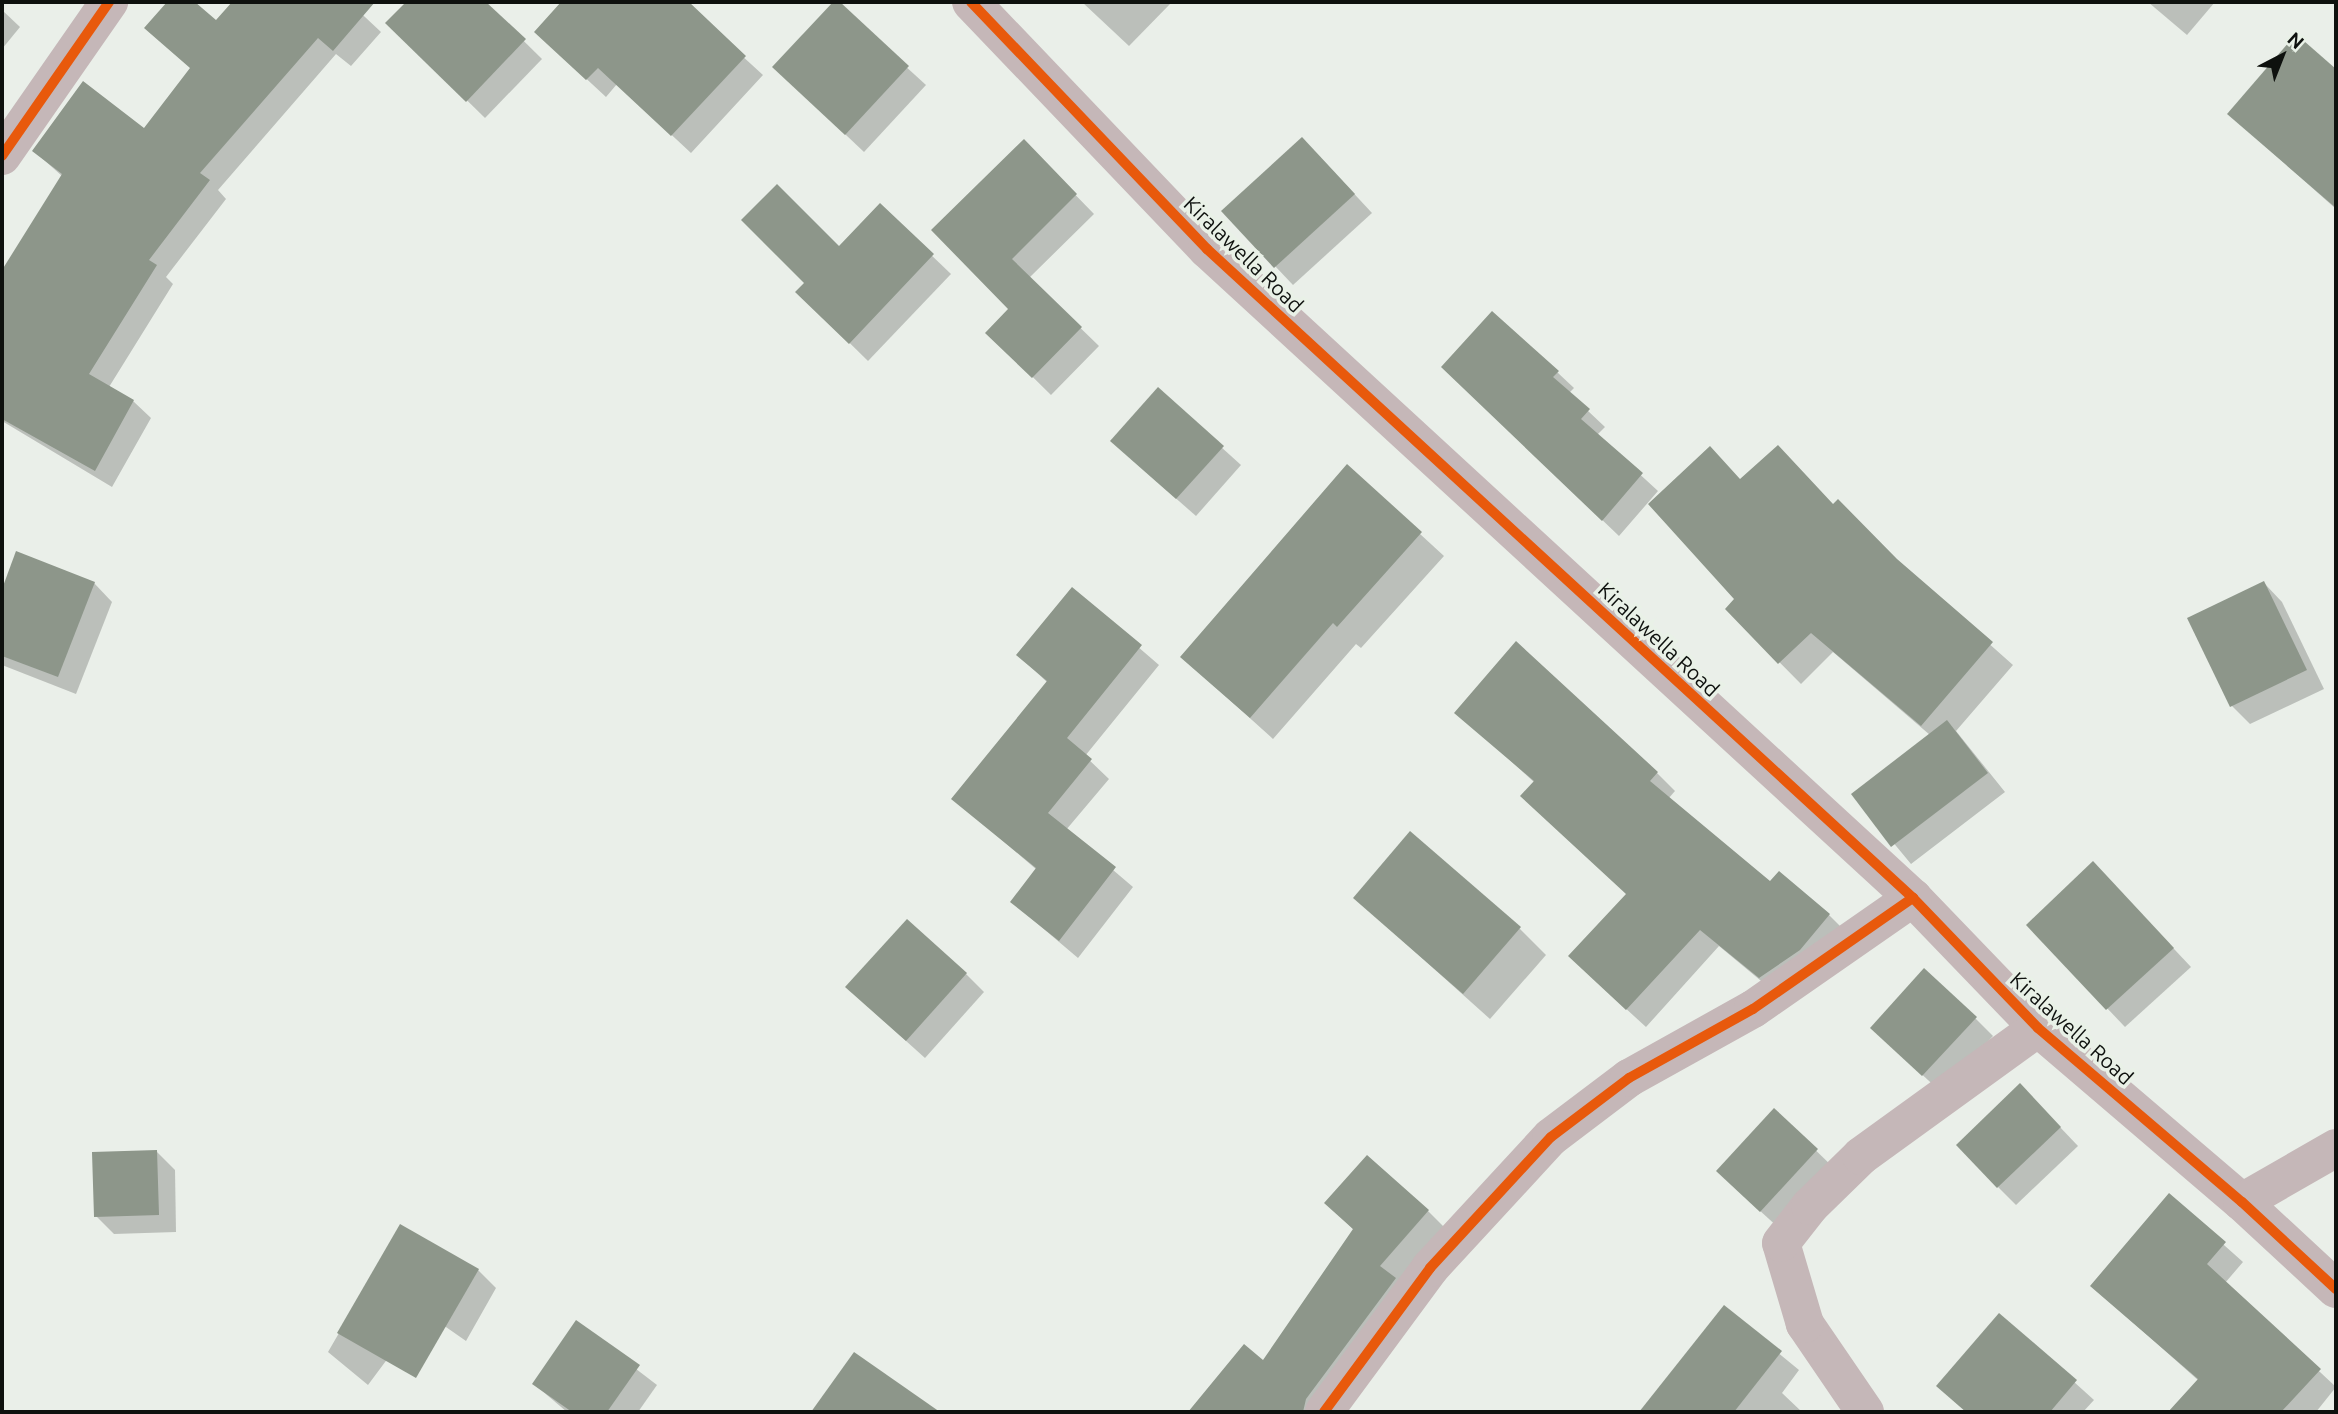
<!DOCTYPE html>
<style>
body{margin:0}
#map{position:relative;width:2338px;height:1414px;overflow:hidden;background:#eaefe9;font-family:Ubuntu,sans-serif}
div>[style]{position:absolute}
.shadow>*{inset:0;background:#0003}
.building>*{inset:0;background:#8d968a}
.street>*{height:38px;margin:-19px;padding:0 19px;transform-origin:19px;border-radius:19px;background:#c5b7b8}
.cycleway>*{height:10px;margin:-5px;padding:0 5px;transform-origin:5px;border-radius:5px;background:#e8590c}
span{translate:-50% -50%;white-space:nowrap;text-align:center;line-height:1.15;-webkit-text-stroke:7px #e9f1e7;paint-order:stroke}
.street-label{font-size:21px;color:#0e110e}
.frame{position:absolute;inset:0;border:4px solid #0e110e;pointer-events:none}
.north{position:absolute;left:2247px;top:21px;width:70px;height:70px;-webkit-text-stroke:5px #e9f1e7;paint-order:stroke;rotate:42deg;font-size:19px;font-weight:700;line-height:28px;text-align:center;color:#0e110e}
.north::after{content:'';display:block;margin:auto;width:24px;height:32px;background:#0e110e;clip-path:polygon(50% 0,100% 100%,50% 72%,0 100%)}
</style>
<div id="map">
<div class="shadow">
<div style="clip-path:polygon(169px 2px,192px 2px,216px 23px,234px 2px,349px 2px,381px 32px,351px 66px,336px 54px,218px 190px,226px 199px,166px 277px,173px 284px,109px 387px,133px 401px,151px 418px,112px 487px,2px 421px,2px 274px,62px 176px,34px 151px,145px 130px,192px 69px,147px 28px)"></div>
<div style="clip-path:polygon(408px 2px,484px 2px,542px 59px,485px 118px,388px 23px)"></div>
<div style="clip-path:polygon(564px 2px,683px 2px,763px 75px,691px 153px,617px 84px,606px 97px,536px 32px)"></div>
<div style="clip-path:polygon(835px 2px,926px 85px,864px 152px,774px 67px)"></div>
<div style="clip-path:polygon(1082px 2px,1172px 2px,1129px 46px)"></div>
<div style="clip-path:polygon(2148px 2px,2215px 2px,2187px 35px)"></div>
<div style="clip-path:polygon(2px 10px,20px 27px,2px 49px)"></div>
<div style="clip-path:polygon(2295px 37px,2336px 72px,2336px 209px,2229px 114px)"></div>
<div style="clip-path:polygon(1024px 142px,1094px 214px,1029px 278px,1099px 346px,1051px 395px,988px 333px,1011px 309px,933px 230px)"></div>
<div style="clip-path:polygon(1320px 157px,1372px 213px,1293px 285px,1223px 211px)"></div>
<div style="clip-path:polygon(880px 206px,951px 274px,868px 361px,816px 310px,839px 249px)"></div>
<div style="clip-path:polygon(1557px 372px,1574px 388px,1569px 393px,1605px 427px,1597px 435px,1658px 491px,1619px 536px,1459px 383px)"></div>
<div style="clip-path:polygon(1158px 390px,1241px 465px,1196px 516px,1131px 459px)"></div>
<div style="clip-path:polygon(1347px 467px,1444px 556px,1361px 648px,1356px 644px,1273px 739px,1182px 657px)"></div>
<div style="clip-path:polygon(1741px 481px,1834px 506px,2013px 665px,1956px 731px,2005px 792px,1911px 864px,1853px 794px,1930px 735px,1833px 652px,1801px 684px,1727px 609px,1737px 599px)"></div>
<div style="clip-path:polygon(17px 554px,94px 583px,112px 602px,76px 694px,2px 665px,2px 594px)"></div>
<div style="clip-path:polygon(2264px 583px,2282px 602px,2324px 689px,2250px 724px,2232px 706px)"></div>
<div style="clip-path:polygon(1072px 590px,1159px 665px,1085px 756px,1109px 779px,1066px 830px,1133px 887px,1078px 958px,1012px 902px,1037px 870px,954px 799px,1048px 683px,1018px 655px)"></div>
<div style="clip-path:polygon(1457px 712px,1657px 773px,1675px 791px,1668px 799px,1771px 884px,1829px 915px,1847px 933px,1778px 995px,1719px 946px,1646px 1027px,1588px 974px,1628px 895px,1535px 783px)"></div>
<div style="clip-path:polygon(2111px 882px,2191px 967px,2125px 1027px,2028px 925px)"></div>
<div style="clip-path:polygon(1355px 898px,1519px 928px,1546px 955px,1490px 1019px)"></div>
<div style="clip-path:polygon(966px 974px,984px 992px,925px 1058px,866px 1005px)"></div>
<div style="clip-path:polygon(1975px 1018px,1993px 1036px,1941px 1092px,1891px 1046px)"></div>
<div style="clip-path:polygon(2038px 1104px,2078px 1146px,2016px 1205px,1998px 1187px)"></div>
<div style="clip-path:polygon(1774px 1110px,1835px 1169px,1780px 1229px,1736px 1189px)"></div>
<div style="clip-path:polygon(157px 1152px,175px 1170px,176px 1232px,114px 1234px,96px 1216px)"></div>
<div style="clip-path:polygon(2169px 1196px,2243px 1262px,2225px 1283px,2336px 1387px,2316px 1412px,2193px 1412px,2181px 1401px,2199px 1381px,2092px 1286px)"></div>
<div style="clip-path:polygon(1326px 1203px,1428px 1211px,1446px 1229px,1328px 1412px,1206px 1412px,1197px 1404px,1264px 1362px,1354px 1230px)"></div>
<div style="clip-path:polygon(401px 1226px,478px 1270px,496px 1288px,466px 1341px,423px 1311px,368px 1385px,328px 1352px)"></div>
<div style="clip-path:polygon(1724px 1308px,1799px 1370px,1782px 1393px,1802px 1412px,1642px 1412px)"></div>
<div style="clip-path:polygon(2000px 1315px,2094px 1400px,2083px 1412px,1966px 1412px,1938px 1386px)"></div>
<div style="clip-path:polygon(576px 1323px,657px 1385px,638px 1412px,567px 1412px,534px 1384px)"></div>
<div style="clip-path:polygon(855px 1354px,917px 1398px,931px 1412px,813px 1412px)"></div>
</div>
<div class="building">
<div style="clip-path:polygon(167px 2px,195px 2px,216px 20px,232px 2px,375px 2px,333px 51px,318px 38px,200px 173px,210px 180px,149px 260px,157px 265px,89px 374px,134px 400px,95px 471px,2px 419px,2px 270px,62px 174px,32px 151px,83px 81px,144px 128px,190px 68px,144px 28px)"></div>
<div style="clip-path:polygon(406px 2px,486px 2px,526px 39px,466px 102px,385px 23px)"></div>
<div style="clip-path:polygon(561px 2px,689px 2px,746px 56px,671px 136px,598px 68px,586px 80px,534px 32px)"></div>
<div style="clip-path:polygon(833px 2px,840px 2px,909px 66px,845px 135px,772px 67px)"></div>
<div style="clip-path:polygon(2296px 34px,2336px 69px,2336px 208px,2227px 114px)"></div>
<div style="clip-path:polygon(1302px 137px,1355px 194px,1274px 268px,1221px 211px)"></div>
<div style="clip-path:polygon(1024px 139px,1077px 194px,1012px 259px,1082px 327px,1032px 378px,985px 333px,1008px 309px,931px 230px)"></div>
<div style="clip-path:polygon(777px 184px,839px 246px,880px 203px,934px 254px,849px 344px,795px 292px,804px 283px,741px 220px)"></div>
<div style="clip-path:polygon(1492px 311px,1559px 371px,1553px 377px,1590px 409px,1581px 419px,1643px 473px,1602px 521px,1441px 367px)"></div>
<div style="clip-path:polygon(1158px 387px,1224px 446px,1176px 499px,1110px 441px)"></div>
<div style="clip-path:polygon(1778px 445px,1833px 504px,1838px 499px,1897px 559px,1993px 642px,1921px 726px,1811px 633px,1778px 664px,1725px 609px,1734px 599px,1648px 504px,1710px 446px,1740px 479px)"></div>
<div style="clip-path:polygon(1347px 464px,1422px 532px,1337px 627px,1333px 623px,1250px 718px,1180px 657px)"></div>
<div style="clip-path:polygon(16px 551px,95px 582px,58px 677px,2px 656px,2px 589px)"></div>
<div style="clip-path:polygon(2264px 581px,2307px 670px,2230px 707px,2187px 618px)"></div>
<div style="clip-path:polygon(1072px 587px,1142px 645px,1067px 738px,1092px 759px,1048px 813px,1116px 867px,1059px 941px,1010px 902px,1036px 868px,951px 799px,1047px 681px,1016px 655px)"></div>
<div style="clip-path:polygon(1516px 641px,1658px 772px,1650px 781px,1770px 881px,1779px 871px,1830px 914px,1800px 950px,1759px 978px,1700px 930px,1626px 1010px,1568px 956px,1626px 894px,1520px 796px,1534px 781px,1454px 713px)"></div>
<div style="clip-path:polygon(1947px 720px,1988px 773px,1891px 847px,1851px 794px)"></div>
<div style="clip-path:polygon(1410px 831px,1521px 927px,1463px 994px,1353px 898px)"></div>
<div style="clip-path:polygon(2093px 861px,2174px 948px,2106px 1010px,2026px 925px)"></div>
<div style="clip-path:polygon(907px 919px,967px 973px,906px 1041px,845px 987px)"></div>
<div style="clip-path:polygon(1924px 968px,1977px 1017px,1922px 1076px,1870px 1028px)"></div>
<div style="clip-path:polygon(2020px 1083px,2061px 1127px,1997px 1188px,1956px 1145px)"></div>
<div style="clip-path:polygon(1774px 1108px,1818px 1149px,1760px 1212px,1716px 1171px)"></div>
<div style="clip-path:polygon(157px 1150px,159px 1215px,94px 1217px,92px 1152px)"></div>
<div style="clip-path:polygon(1367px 1155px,1429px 1210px,1380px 1266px,1396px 1278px,1306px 1399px,1303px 1412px,1188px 1412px,1244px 1344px,1263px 1360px,1353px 1229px,1324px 1203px)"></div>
<div style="clip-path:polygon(2169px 1193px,2226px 1242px,2207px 1264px,2321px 1369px,2281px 1412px,2168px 1412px,2198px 1379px,2090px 1286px)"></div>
<div style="clip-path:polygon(400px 1224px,479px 1269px,416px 1378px,337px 1333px)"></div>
<div style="clip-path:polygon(1724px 1305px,1782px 1351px,1734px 1412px,1639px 1412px)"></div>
<div style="clip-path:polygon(1999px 1313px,2077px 1380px,2050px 1412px,1966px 1412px,1936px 1386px)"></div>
<div style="clip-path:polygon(576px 1320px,640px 1365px,607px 1412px,572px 1412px,532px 1384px)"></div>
<div style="clip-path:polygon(854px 1352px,940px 1412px,811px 1412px)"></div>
</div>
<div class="street">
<div style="left:971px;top:2px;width:342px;rotate:46.3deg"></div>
<div style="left:1207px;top:249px;width:959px;rotate:42.59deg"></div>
<div style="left:1913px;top:898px;width:180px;rotate:46.1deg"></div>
<div style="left:2038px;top:1028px;width:268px;rotate:40.5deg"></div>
<div style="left:2242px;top:1202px;width:128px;rotate:42.8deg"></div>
<div style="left:2px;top:156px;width:188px;rotate:-55.2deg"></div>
<div style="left:2242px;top:1202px;width:108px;rotate:-29.9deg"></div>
<div style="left:1324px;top:1412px;width:179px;rotate:-53.6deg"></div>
<div style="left:1430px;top:1268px;width:178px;rotate:-47.3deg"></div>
<div style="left:1551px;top:1137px;width:98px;rotate:-37.1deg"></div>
<div style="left:1629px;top:1078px;width:142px;rotate:-29.1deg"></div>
<div style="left:1753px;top:1009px;width:195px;rotate:-34.8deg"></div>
<div style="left:1865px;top:1412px;width:107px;rotate:-124.3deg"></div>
<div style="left:1805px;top:1324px;width:84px;rotate:-106.5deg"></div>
<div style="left:1781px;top:1243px;width:47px;rotate:-51.9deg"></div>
<div style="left:1810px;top:1206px;width:71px;rotate:-44.4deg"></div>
<div style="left:1861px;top:1156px;width:218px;rotate:-35.9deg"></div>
</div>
<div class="cycleway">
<div style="left:971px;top:2px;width:342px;rotate:46.3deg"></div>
<div style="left:1207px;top:249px;width:959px;rotate:42.59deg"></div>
<div style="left:1913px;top:898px;width:180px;rotate:46.1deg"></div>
<div style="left:2038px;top:1028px;width:268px;rotate:40.5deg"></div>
<div style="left:2242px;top:1202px;width:128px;rotate:42.8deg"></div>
<div style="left:2px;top:156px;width:188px;rotate:-55.2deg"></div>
<div style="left:1324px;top:1412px;width:179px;rotate:-53.6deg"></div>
<div style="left:1430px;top:1268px;width:178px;rotate:-47.3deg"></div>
<div style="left:1551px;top:1137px;width:98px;rotate:-37.1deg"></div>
<div style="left:1629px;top:1078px;width:142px;rotate:-29.1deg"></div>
<div style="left:1753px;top:1009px;width:195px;rotate:-34.8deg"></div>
</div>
<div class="street-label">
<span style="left:1244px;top:254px;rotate:44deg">Kiralawella Road</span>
<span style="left:1659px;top:639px;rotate:43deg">Kiralawella Road</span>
<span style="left:2072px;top:1028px;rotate:42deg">Kiralawella Road</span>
</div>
<div class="frame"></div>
<div class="north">N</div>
</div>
